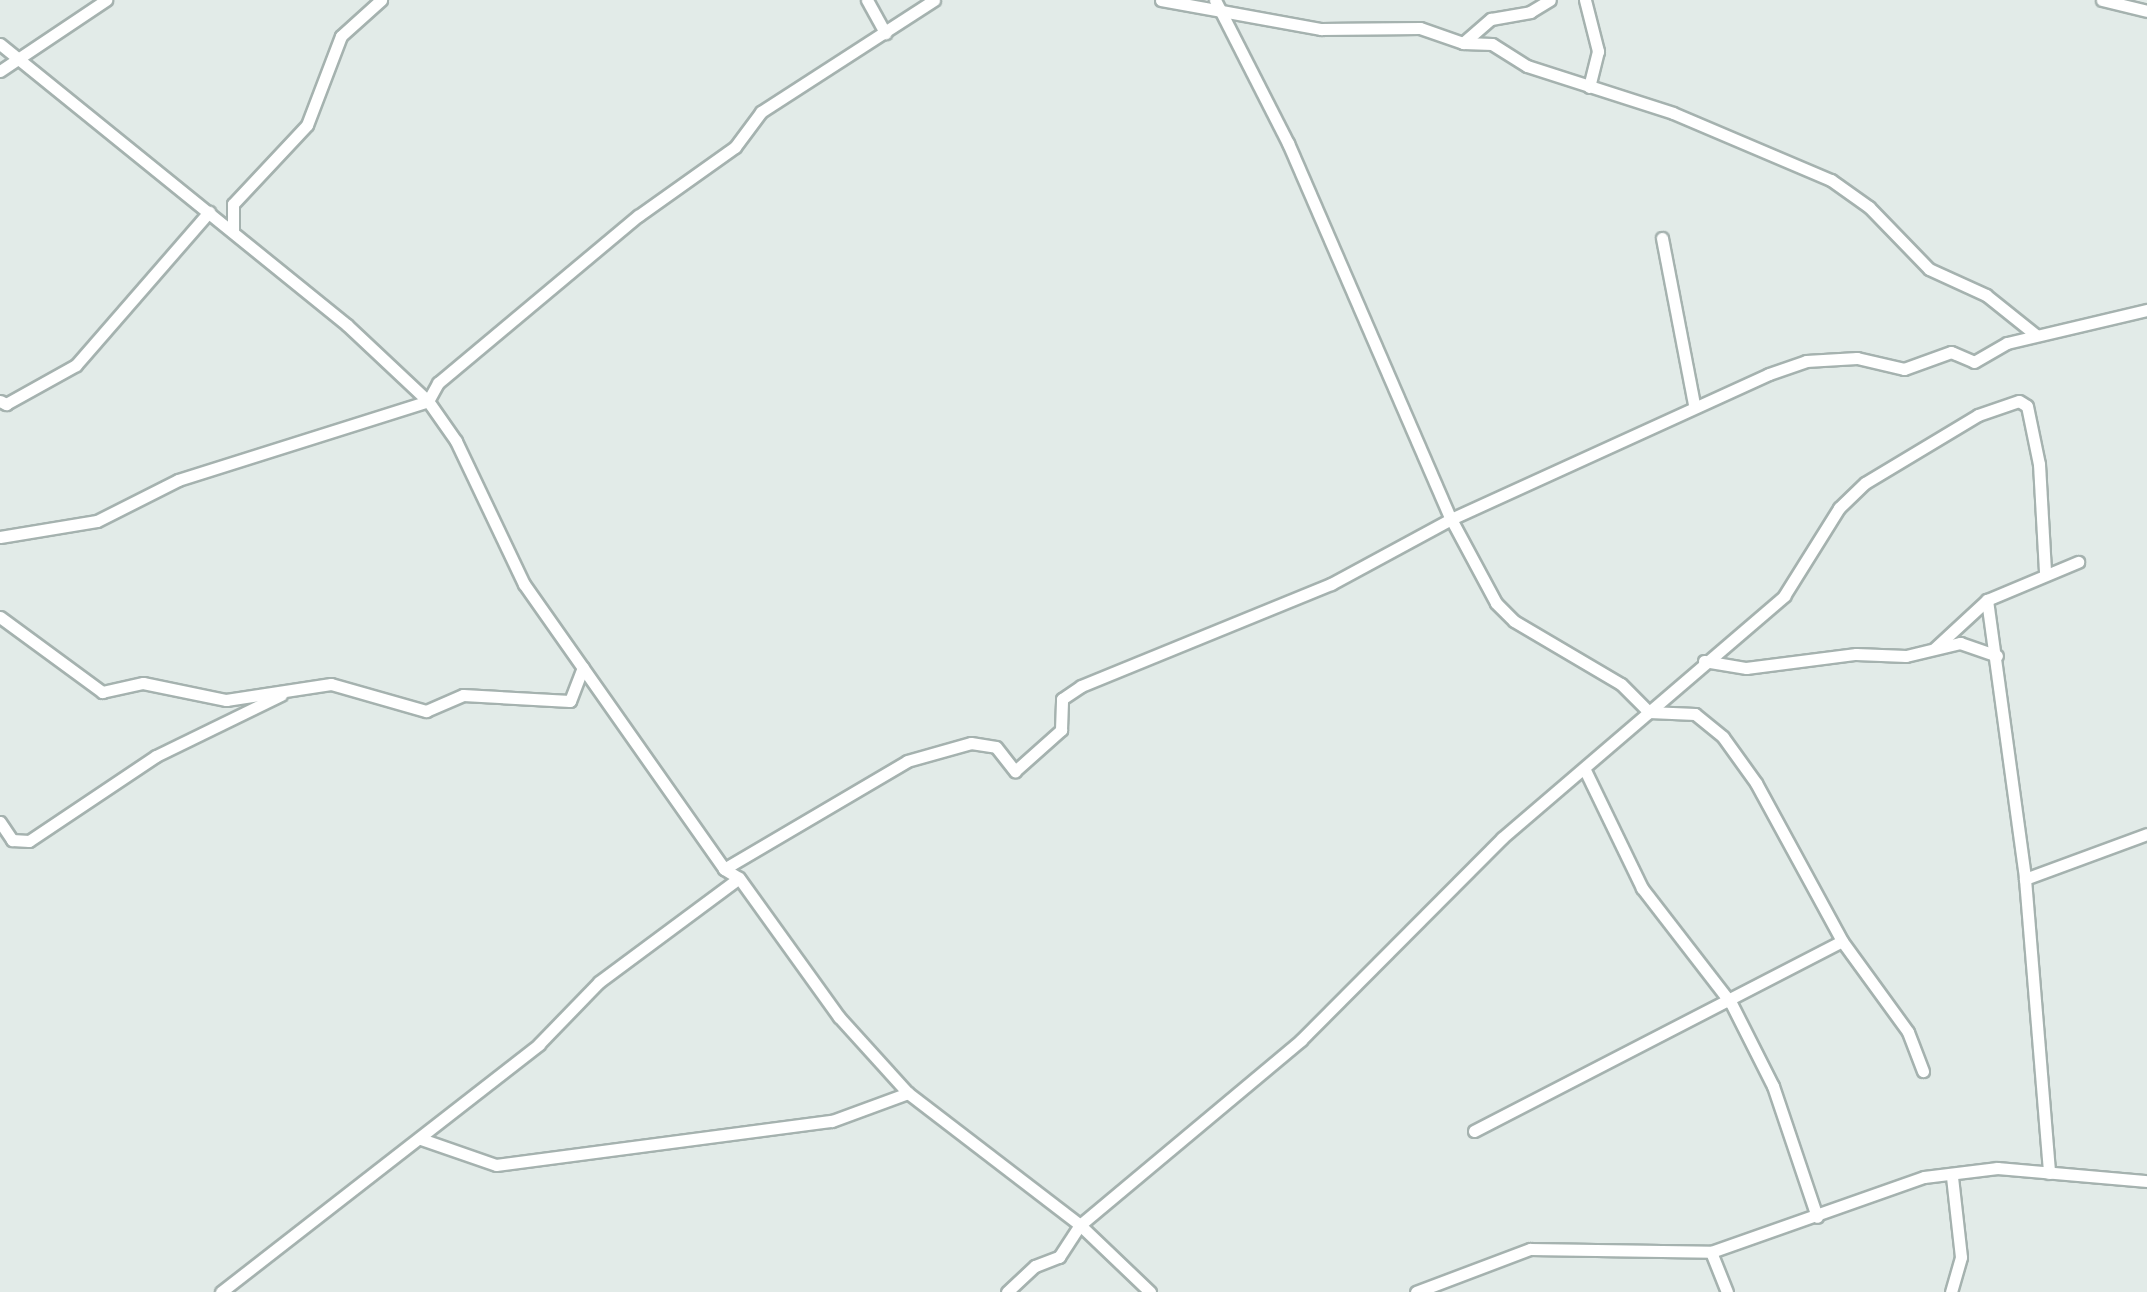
<!DOCTYPE html>
<style>
body{margin:0}
#map{position:relative;width:2147px;height:1292px;overflow:hidden;background:#e2ebe8;font-family:"Open Sans",sans-serif}
div>[style]{position:absolute}
.roads{filter:drop-shadow(2px 0 #a5b2af) drop-shadow(-2px 0 #a5b2af) drop-shadow(0 2px #a5b2af) drop-shadow(0 -2px #a5b2af)}
.minor>*{height:11px;margin:-5.5px;padding:0 5.5px;transform-origin:5.5px;border-radius:5.5px;background:#fff}
span{translate:-50% -50%;white-space:nowrap;text-align:center;line-height:1.15;-webkit-text-stroke:10px #f2f8f6;paint-order:stroke}
</style>
<div id="map">
<div class="roads">
<div class="minor">
<div style="left:867px;top:0;width:38px;rotate:61deg"></div>
<div style="left:1161px;top:0;width:163px;rotate:10.3deg"></div>
<div style="left:1321px;top:29px;width:99px;rotate:-0.6deg"></div>
<div style="left:1420px;top:28px;width:46px;rotate:19.2deg"></div>
<div style="left:1463px;top:43px;width:29px;rotate:2deg"></div>
<div style="left:1492px;top:44px;width:41px;rotate:32.2deg"></div>
<div style="left:1527px;top:66px;width:153px;rotate:17.8deg"></div>
<div style="left:1673px;top:113px;width:172px;rotate:23deg"></div>
<div style="left:1831px;top:180px;width:47px;rotate:35.4deg"></div>
<div style="left:1869px;top:207px;width:86px;rotate:45.9deg"></div>
<div style="left:1929px;top:269px;width:63px;rotate:24.5deg"></div>
<div style="left:1986px;top:295px;width:64px;rotate:38.7deg"></div>
<div style="left:1215px;top:0;width:161px;rotate:63deg"></div>
<div style="left:1288px;top:143px;width:410px;rotate:66.6deg"></div>
<div style="left:1451px;top:519px;width:95px;rotate:61.8deg"></div>
<div style="left:1496px;top:603px;width:25px;rotate:45deg"></div>
<div style="left:1514px;top:621px;width:124px;rotate:30.5deg"></div>
<div style="left:1621px;top:684px;width:40px;rotate:45deg"></div>
<div style="left:1649px;top:712px;width:46px;rotate:2.5deg"></div>
<div style="left:1695px;top:714px;width:36px;rotate:39deg"></div>
<div style="left:1723px;top:737px;width:57px;rotate:54.3deg"></div>
<div style="left:1756px;top:783px;width:180px;rotate:61.4deg"></div>
<div style="left:1842px;top:941px;width:112px;rotate:54deg"></div>
<div style="left:1908px;top:1032px;width:42px;rotate:69deg"></div>
<div style="left:1585px;top:0;width:53px;rotate:75.7deg"></div>
<div style="left:1598px;top:51px;width:37px;rotate:104deg"></div>
<div style="left:2102px;top:0;width:46px;rotate:13.7deg"></div>
<div style="left:1463px;top:43px;width:37px;rotate:-41deg"></div>
<div style="left:1491px;top:19px;width:40px;rotate:-10deg"></div>
<div style="left:1530px;top:12px;width:23px;rotate:-31deg"></div>
<div style="left:0;top:44px;width:447px;rotate:39deg"></div>
<div style="left:347px;top:325px;width:111px;rotate:43.2deg"></div>
<div style="left:428px;top:401px;width:49px;rotate:55deg"></div>
<div style="left:456px;top:441px;width:158px;rotate:64.6deg"></div>
<div style="left:524px;top:584px;width:348px;rotate:54.9deg"></div>
<div style="left:724px;top:869px;width:17px;rotate:31deg"></div>
<div style="left:739px;top:878px;width:171px;rotate:54.3deg"></div>
<div style="left:839px;top:1017px;width:103px;rotate:47.8deg"></div>
<div style="left:908px;top:1093px;width:217px;rotate:37.5deg"></div>
<div style="left:1080px;top:1225px;width:97px;rotate:43.7deg"></div>
<div style="left:0;top:71px;width:128px;rotate:-33.8deg"></div>
<div style="left:233px;top:231px;width:27px;rotate:-90deg"></div>
<div style="left:233px;top:204px;width:108px;rotate:-46.9deg"></div>
<div style="left:307px;top:125px;width:95px;rotate:-69.1deg"></div>
<div style="left:341px;top:36px;width:54px;rotate:-42deg"></div>
<div style="left:1662px;top:238px;width:169px;rotate:79.1deg"></div>
<div style="left:0;top:401px;width:7px;rotate:27deg"></div>
<div style="left:6px;top:404px;width:80px;rotate:-29.1deg"></div>
<div style="left:76px;top:365px;width:203px;rotate:-49deg"></div>
<div style="left:0;top:537px;width:98px;rotate:-9.4deg"></div>
<div style="left:97px;top:521px;width:91px;rotate:-26.8deg"></div>
<div style="left:178px;top:480px;width:262px;rotate:-17.5deg"></div>
<div style="left:428px;top:401px;width:21px;rotate:-61deg"></div>
<div style="left:438px;top:383px;width:261px;rotate:-39.9deg"></div>
<div style="left:638px;top:216px;width:119px;rotate:-35.4deg"></div>
<div style="left:735px;top:147px;width:44px;rotate:-53.4deg"></div>
<div style="left:761px;top:112px;width:206px;rotate:-32.9deg"></div>
<div style="left:1987px;top:600px;width:282px;rotate:82.2deg"></div>
<div style="left:2025px;top:879px;width:295px;rotate:85.3deg"></div>
<div style="left:0;top:617px;width:127px;rotate:36.3deg"></div>
<div style="left:102px;top:692px;width:42px;rotate:-12.4deg"></div>
<div style="left:143px;top:683px;width:85px;rotate:11.6deg"></div>
<div style="left:226px;top:700px;width:106px;rotate:-8.7deg"></div>
<div style="left:331px;top:684px;width:99px;rotate:15.9deg"></div>
<div style="left:426px;top:711px;width:40px;rotate:-23.4deg"></div>
<div style="left:463px;top:695px;width:107px;rotate:3.2deg"></div>
<div style="left:570px;top:701px;width:36px;rotate:-69deg"></div>
<div style="left:1935px;top:648px;width:71px;rotate:-42.7deg"></div>
<div style="left:1987px;top:600px;width:99px;rotate:-22.7deg"></div>
<div style="left:1704px;top:661px;width:43px;rotate:9.5deg"></div>
<div style="left:1746px;top:668px;width:111px;rotate:-7.3deg"></div>
<div style="left:1856px;top:654px;width:50px;rotate:2.3deg"></div>
<div style="left:1906px;top:656px;width:56px;rotate:-13.5deg"></div>
<div style="left:1960px;top:643px;width:39px;rotate:19deg"></div>
<div style="left:1585px;top:770px;width:131px;rotate:64.2deg"></div>
<div style="left:1642px;top:888px;width:145px;rotate:52.3deg"></div>
<div style="left:1731px;top:1003px;width:93px;rotate:63.2deg"></div>
<div style="left:1773px;top:1086px;width:138px;rotate:71.4deg"></div>
<div style="left:0;top:822px;width:22px;rotate:56deg"></div>
<div style="left:12px;top:840px;width:17px;rotate:3deg"></div>
<div style="left:29px;top:841px;width:153px;rotate:-33.8deg"></div>
<div style="left:156px;top:756px;width:139px;rotate:-26deg"></div>
<div style="left:724px;top:869px;width:212px;rotate:-30.5deg"></div>
<div style="left:907px;top:761px;width:66px;rotate:-15.7deg"></div>
<div style="left:971px;top:743px;width:25px;rotate:9deg"></div>
<div style="left:996px;top:747px;width:31px;rotate:52deg"></div>
<div style="left:1015px;top:771px;width:62px;rotate:-41.7deg"></div>
<div style="left:1061px;top:730px;width:31px;rotate:-88deg"></div>
<div style="left:1062px;top:699px;width:23px;rotate:-34deg"></div>
<div style="left:1081px;top:686px;width:270px;rotate:-22.2deg"></div>
<div style="left:1331px;top:584px;width:136px;rotate:-28.4deg"></div>
<div style="left:1451px;top:519px;width:349px;rotate:-24.5deg"></div>
<div style="left:1769px;top:374px;width:39px;rotate:-19deg"></div>
<div style="left:1806px;top:361px;width:51px;rotate:-3.4deg"></div>
<div style="left:1857px;top:358px;width:48px;rotate:13.2deg"></div>
<div style="left:1904px;top:369px;width:50px;rotate:-19.9deg"></div>
<div style="left:1951px;top:352px;width:25px;rotate:23deg"></div>
<div style="left:1974px;top:362px;width:38px;rotate:-30deg"></div>
<div style="left:2007px;top:343px;width:144px;rotate:-13.3deg"></div>
<div style="left:2025px;top:879px;width:130px;rotate:-20.2deg"></div>
<div style="left:1474px;top:1131px;width:414px;rotate:-27.3deg"></div>
<div style="left:421px;top:1139px;width:79px;rotate:19.1deg"></div>
<div style="left:496px;top:1165px;width:339px;rotate:-7.5deg"></div>
<div style="left:832px;top:1121px;width:81px;rotate:-20.2deg"></div>
<div style="left:221px;top:1292px;width:403px;rotate:-37.9deg"></div>
<div style="left:539px;top:1044px;width:86px;rotate:-45.9deg"></div>
<div style="left:599px;top:982px;width:174px;rotate:-36.6deg"></div>
<div style="left:1007px;top:1292px;width:38px;rotate:-43deg"></div>
<div style="left:1035px;top:1266px;width:26px;rotate:-21deg"></div>
<div style="left:1059px;top:1257px;width:38px;rotate:-57deg"></div>
<div style="left:1080px;top:1225px;width:288px;rotate:-39.9deg"></div>
<div style="left:1301px;top:1040px;width:285px;rotate:-45.1deg"></div>
<div style="left:1502px;top:838px;width:372px;rotate:-40.6deg"></div>
<div style="left:1784px;top:596px;width:104px;rotate:-58deg"></div>
<div style="left:1839px;top:508px;width:36px;rotate:-44deg"></div>
<div style="left:1865px;top:483px;width:132px;rotate:-31deg"></div>
<div style="left:1978px;top:415px;width:43px;rotate:-18.9deg"></div>
<div style="left:2019px;top:401px;width:9px;rotate:32deg"></div>
<div style="left:2027px;top:406px;width:59px;rotate:78.3deg"></div>
<div style="left:2039px;top:464px;width:108px;rotate:86.8deg"></div>
<div style="left:1416px;top:1292px;width:122px;rotate:-20.7deg"></div>
<div style="left:1530px;top:1249px;width:181px;rotate:0.9deg"></div>
<div style="left:1727px;top:1292px;width:43px;rotate:-111.8deg"></div>
<div style="left:1711px;top:1252px;width:226px;rotate:-19.4deg"></div>
<div style="left:1924px;top:1177px;width:74px;rotate:-7deg"></div>
<div style="left:1997px;top:1168px;width:151px;rotate:5deg"></div>
<div style="left:1951px;top:1292px;width:36px;rotate:-74deg"></div>
<div style="left:1961px;top:1257px;width:81px;rotate:-96.4deg"></div>
</div>
</div>
</div>
